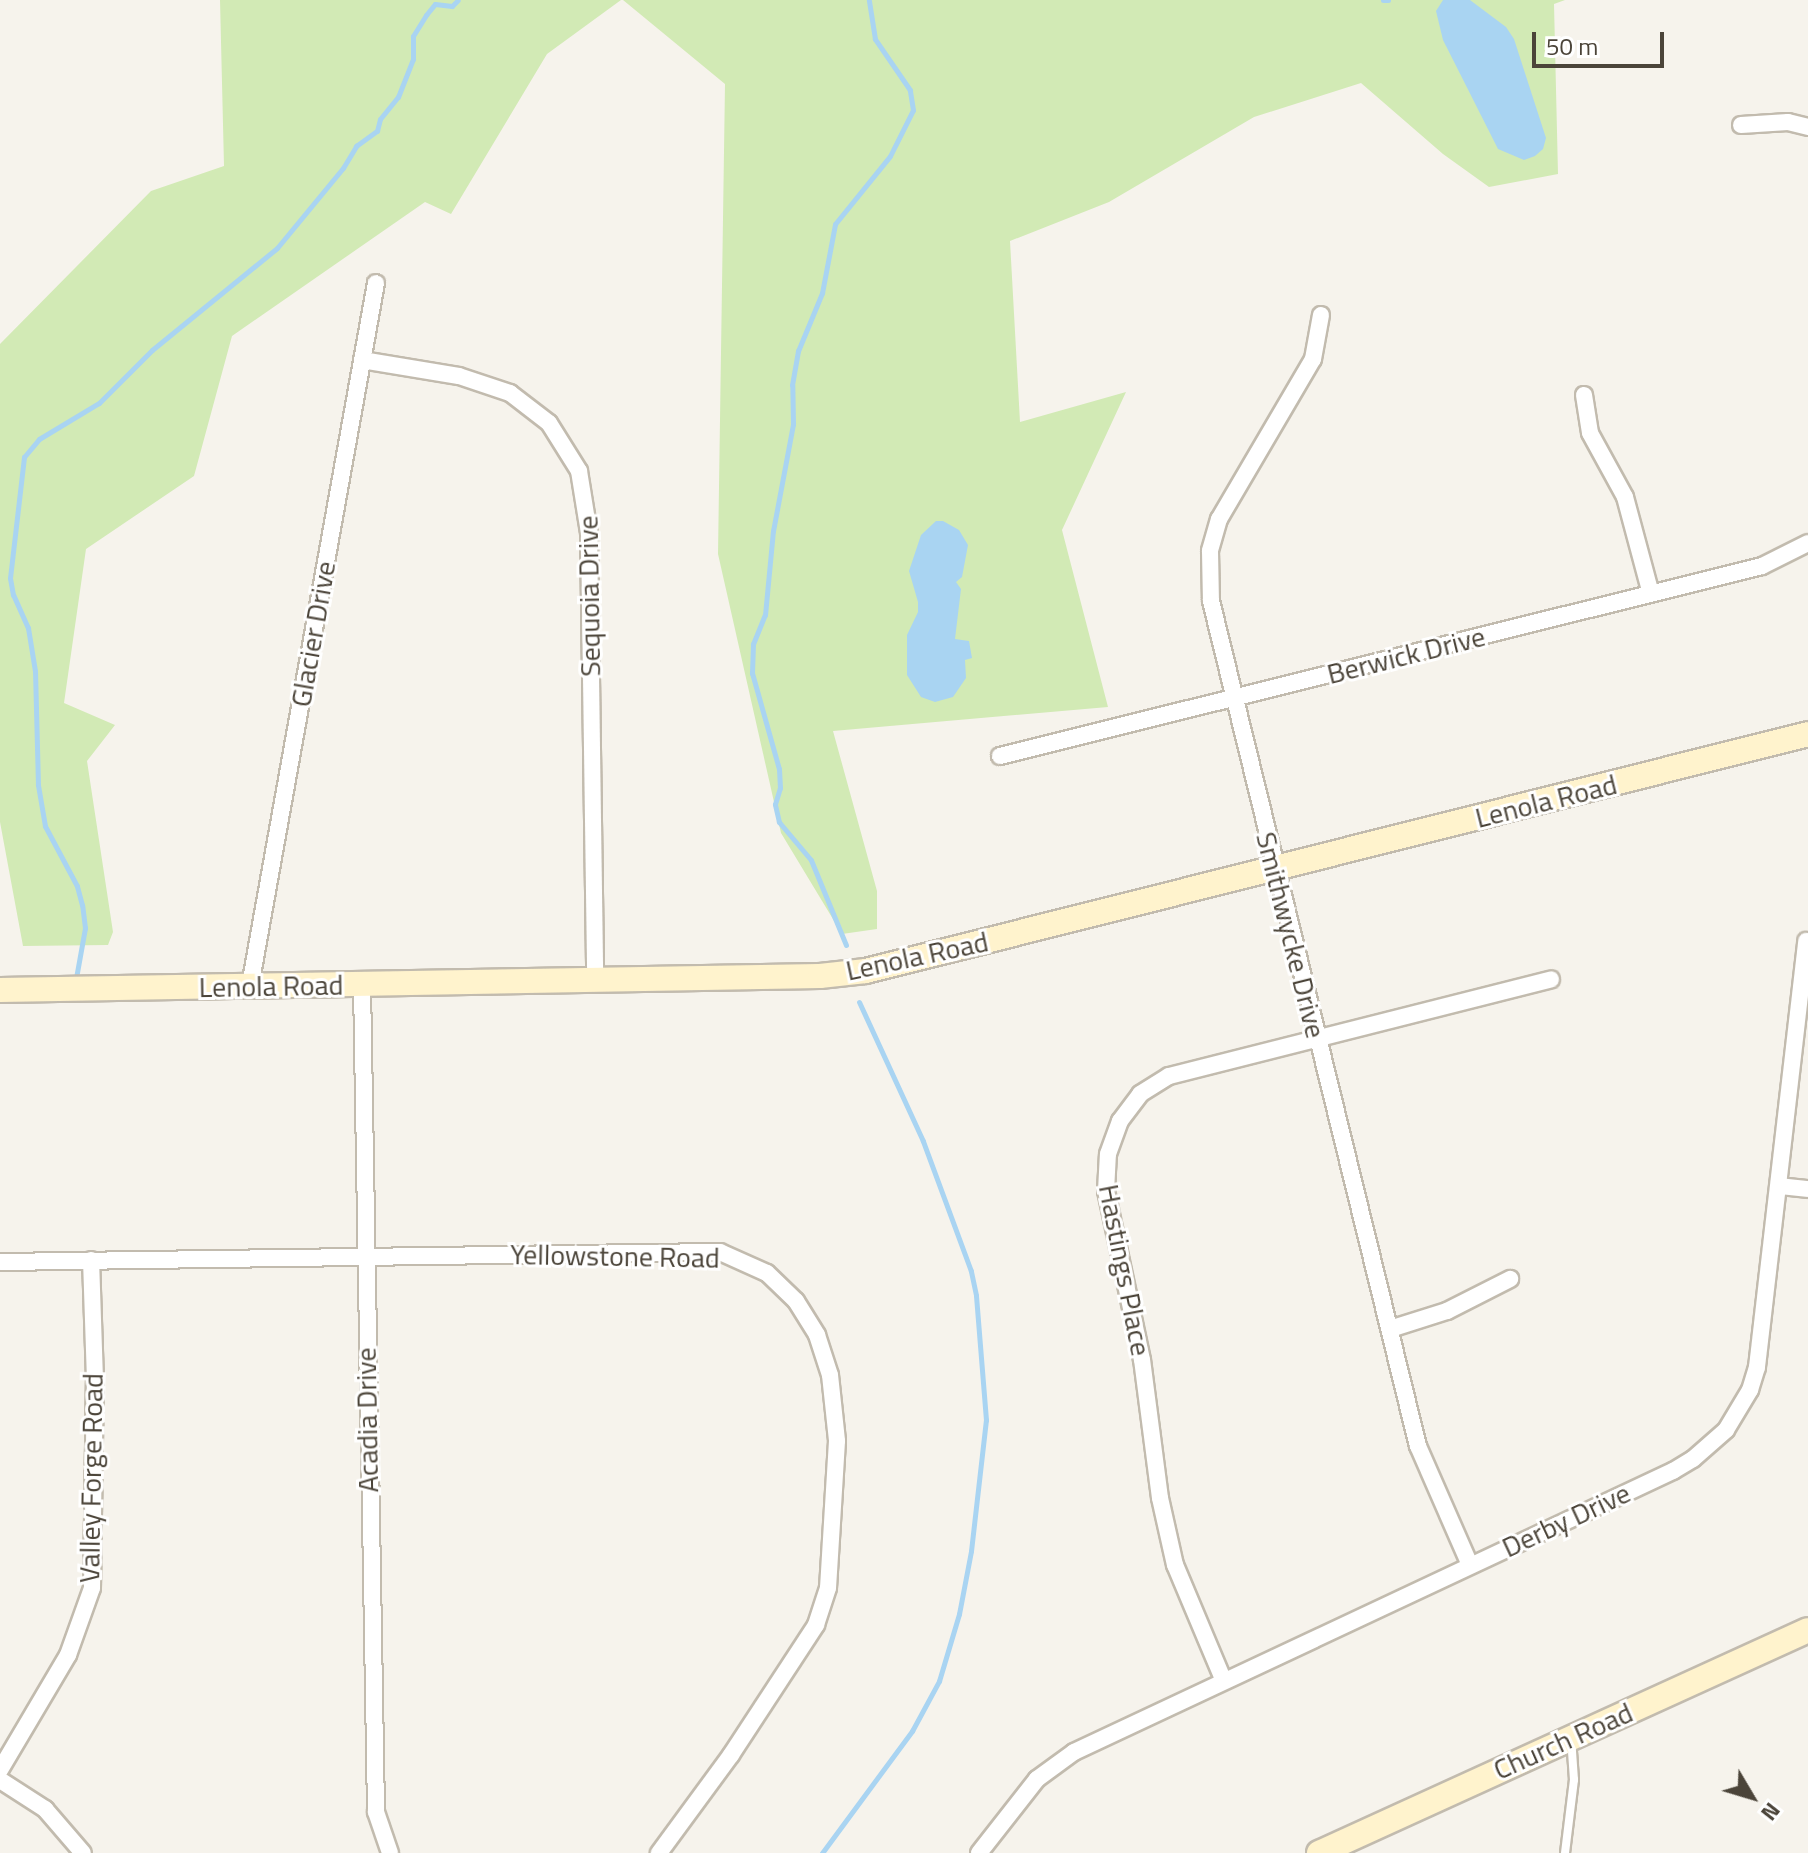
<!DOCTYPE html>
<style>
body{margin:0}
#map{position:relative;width:1808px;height:1853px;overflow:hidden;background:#f6f3ec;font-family:"Titillium Web",sans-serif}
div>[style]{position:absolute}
.green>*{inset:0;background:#d2eab5}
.water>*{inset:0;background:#a9d4f2}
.stream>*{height:5px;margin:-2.5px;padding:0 2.5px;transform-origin:2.5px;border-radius:2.5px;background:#a9d4f2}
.roads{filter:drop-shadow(2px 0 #c2bbae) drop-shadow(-2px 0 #c2bbae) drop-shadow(0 2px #c2bbae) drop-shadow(0 -2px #c2bbae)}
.service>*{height:8px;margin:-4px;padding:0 4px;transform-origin:4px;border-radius:4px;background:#fff}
.minor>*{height:16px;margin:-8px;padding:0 8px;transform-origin:8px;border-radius:8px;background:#fff}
.secondary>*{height:24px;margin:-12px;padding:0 12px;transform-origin:12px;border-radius:12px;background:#fff3cd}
span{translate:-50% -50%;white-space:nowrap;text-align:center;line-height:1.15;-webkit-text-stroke:6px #fff;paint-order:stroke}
.street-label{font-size:28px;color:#4b4439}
.north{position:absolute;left:1712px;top:1757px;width:80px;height:80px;-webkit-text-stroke:6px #fff;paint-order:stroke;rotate:128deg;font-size:22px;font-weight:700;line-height:32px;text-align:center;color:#4b4439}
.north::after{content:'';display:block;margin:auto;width:28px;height:36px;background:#4b4439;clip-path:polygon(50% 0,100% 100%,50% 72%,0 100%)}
.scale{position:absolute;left:1532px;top:32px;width:132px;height:36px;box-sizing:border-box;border:4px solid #4b4439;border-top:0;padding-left:10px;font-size:24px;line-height:28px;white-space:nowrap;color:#4b4439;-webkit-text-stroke:6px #fff;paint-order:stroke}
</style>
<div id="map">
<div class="green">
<div style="clip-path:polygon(220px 0,621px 0,547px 54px,451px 214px,425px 202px,232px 336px,194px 476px,86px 549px,64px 703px,115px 725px,87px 761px,113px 932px,108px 945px,23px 946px,0 822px,0 344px,151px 191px,224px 166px)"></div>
<div style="clip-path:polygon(623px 0,1565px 0,1554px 4px,1558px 174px,1489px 187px,1443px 154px,1361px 83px,1254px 117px,1109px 202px,1010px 241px,1020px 422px,1126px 392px,1062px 530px,1108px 707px,833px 731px,877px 891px,877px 929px,842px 934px,781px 833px,718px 554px,725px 84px)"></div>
</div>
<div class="water">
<div style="clip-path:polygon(1443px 0,1470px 0,1506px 27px,1514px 39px,1546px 138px,1543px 149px,1535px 156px,1524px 160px,1498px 149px,1443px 40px,1436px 11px)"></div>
<div style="clip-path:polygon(936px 521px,943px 521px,959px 530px,968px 545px,962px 577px,956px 582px,961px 589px,955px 639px,969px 641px,972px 658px,965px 660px,966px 678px,953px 697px,935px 702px,921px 697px,907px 675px,907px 635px,918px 612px,918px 602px,909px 571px,921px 535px)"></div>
</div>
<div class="stream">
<div style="left:1383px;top:0;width:5px"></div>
<div style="left:846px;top:945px;width:92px;rotate:-112.4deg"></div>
<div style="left:811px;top:860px;width:50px;rotate:-130.1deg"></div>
<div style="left:779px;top:822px;width:18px;rotate:-103deg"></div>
<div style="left:775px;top:804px;width:17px;rotate:-73deg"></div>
<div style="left:780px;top:788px;width:19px;rotate:-93deg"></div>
<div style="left:779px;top:769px;width:100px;rotate:-105.7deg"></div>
<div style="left:752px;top:673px;width:29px;rotate:-88deg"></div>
<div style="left:753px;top:644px;width:31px;rotate:-68deg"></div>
<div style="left:765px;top:615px;width:84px;rotate:-84.6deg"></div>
<div style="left:773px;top:531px;width:109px;rotate:-79.4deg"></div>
<div style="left:793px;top:424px;width:39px;rotate:-91deg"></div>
<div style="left:792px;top:385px;width:35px;rotate:-80deg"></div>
<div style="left:798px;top:351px;width:63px;rotate:-67.5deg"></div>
<div style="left:822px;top:293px;width:70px;rotate:-79.3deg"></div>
<div style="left:835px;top:224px;width:87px;rotate:-51deg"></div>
<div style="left:890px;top:156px;width:51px;rotate:-63.4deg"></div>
<div style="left:913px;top:110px;width:20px;rotate:-99deg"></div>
<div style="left:910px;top:90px;width:62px;rotate:-124.5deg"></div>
<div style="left:875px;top:39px;width:39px;rotate:-99deg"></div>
<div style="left:76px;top:978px;width:51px;rotate:-79.8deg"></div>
<div style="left:85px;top:928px;width:23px;rotate:-97deg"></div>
<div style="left:82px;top:905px;width:20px;rotate:-105deg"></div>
<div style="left:77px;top:886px;width:68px;rotate:-118.1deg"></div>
<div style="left:45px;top:826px;width:42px;rotate:-99.7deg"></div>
<div style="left:38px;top:785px;width:114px;rotate:-91.5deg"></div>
<div style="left:35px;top:671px;width:44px;rotate:-99.2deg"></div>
<div style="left:28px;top:628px;width:36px;rotate:-114deg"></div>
<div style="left:13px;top:595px;width:17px;rotate:-100deg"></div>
<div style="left:10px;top:578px;width:122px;rotate:-83.4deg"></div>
<div style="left:24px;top:457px;width:23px;rotate:-50deg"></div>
<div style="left:39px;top:439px;width:70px;rotate:-31deg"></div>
<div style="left:99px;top:403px;width:75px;rotate:-45deg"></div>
<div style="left:152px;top:350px;width:161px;rotate:-39.2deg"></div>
<div style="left:277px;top:248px;width:104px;rotate:-50.5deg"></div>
<div style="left:343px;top:168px;width:26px;rotate:-59deg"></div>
<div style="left:356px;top:146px;width:26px;rotate:-36deg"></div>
<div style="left:377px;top:131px;width:12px;rotate:-76deg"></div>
<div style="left:380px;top:119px;width:28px;rotate:-51deg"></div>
<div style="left:398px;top:97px;width:41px;rotate:-68.5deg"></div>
<div style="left:413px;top:59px;width:23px;rotate:-90deg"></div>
<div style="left:413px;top:36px;width:25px;rotate:-58deg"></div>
<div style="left:426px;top:15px;width:14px;rotate:-51deg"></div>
<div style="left:435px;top:4px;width:17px;rotate:7deg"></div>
<div style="left:452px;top:6px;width:8px;rotate:-45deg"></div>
<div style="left:822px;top:1853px;width:152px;rotate:-53.6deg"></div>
<div style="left:912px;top:1731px;width:57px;rotate:-61.6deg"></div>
<div style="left:939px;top:1681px;width:70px;rotate:-73.4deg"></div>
<div style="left:959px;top:1614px;width:64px;rotate:-79.2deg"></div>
<div style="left:971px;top:1551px;width:132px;rotate:-83.5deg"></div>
<div style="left:986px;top:1420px;width:125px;rotate:-94.6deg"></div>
<div style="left:976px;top:1295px;width:25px;rotate:-102deg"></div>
<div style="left:971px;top:1271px;width:139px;rotate:-110.3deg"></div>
<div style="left:923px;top:1141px;width:153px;rotate:-114.7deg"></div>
</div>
<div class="roads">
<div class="service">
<div style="left:1565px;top:1853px;width:74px;rotate:-83deg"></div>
<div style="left:1574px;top:1780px;width:39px;rotate:-94deg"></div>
</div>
<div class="minor">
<div style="left:1741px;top:125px;width:47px;rotate:-3.7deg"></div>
<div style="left:1788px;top:122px;width:21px;rotate:14deg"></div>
<div style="left:1321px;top:315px;width:45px;rotate:100.3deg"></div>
<div style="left:1313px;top:359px;width:186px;rotate:120.4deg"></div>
<div style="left:1219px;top:519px;width:33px;rotate:106deg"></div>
<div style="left:1210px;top:551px;width:50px;rotate:88.9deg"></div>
<div style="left:1211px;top:601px;width:870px;rotate:76.24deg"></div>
<div style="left:1418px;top:1446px;width:130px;rotate:66.4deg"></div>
<div style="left:362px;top:360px;width:98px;rotate:9.4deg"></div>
<div style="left:459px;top:376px;width:54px;rotate:18.4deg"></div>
<div style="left:510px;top:393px;width:49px;rotate:37.6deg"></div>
<div style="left:549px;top:423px;width:57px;rotate:58deg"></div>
<div style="left:579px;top:471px;width:63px;rotate:80.8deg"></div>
<div style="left:589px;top:533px;width:447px;rotate:89.2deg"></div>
<div style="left:1584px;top:395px;width:38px;rotate:81deg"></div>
<div style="left:1590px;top:433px;width:73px;rotate:61.3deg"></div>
<div style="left:1625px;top:497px;width:100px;rotate:75deg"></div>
<div style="left:1000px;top:756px;width:785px;rotate:-14deg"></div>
<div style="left:1762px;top:566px;width:51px;rotate:-26.6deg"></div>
<div style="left:362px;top:984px;width:828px;rotate:89.03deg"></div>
<div style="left:376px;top:1812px;width:43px;rotate:71.1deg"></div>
<div style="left:250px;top:986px;width:714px;rotate:-79.84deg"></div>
<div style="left:1779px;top:1186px;width:29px;rotate:6deg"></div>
<div style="left:0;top:1262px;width:720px;rotate:-0.8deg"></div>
<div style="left:720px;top:1252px;width:51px;rotate:24.1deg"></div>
<div style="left:767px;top:1273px;width:40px;rotate:44deg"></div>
<div style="left:796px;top:1301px;width:40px;rotate:58deg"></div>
<div style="left:817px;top:1335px;width:42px;rotate:72deg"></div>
<div style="left:830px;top:1375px;width:66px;rotate:83.9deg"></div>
<div style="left:837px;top:1441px;width:147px;rotate:93.5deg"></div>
<div style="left:828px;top:1588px;width:39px;rotate:108deg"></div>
<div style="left:816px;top:1625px;width:155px;rotate:123.2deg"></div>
<div style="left:731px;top:1755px;width:122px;rotate:126.3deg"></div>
<div style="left:1390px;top:1329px;width:60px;rotate:-17.5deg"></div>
<div style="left:1447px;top:1311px;width:71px;rotate:-26.9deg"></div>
<div style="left:1223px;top:1679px;width:124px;rotate:-112.8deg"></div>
<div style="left:1175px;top:1565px;width:69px;rotate:-102.6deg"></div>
<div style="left:1160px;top:1498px;width:139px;rotate:-97.4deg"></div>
<div style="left:1142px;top:1360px;width:173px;rotate:-102deg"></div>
<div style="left:1106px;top:1191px;width:37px;rotate:-87deg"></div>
<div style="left:1108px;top:1154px;width:35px;rotate:-70deg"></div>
<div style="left:1120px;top:1121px;width:34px;rotate:-53deg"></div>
<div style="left:1140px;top:1094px;width:34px;rotate:-32deg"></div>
<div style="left:1169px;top:1076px;width:394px;rotate:-14.2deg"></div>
<div style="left:0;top:1770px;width:134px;rotate:-59.4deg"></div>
<div style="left:68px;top:1655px;width:71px;rotate:-70.3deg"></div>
<div style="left:92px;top:1588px;width:208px;rotate:-89.2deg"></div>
<div style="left:95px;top:1380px;width:120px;rotate:-91.9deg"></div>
<div style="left:0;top:1780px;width:54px;rotate:32.8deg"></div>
<div style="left:45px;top:1809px;width:58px;rotate:49.2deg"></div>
<div style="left:979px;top:1853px;width:94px;rotate:-51.9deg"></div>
<div style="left:1037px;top:1779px;width:46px;rotate:-36.1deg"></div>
<div style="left:1074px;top:1752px;width:662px;rotate:-25.13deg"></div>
<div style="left:1673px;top:1471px;width:23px;rotate:-31deg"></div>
<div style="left:1693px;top:1459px;width:44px;rotate:-41.3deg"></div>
<div style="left:1726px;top:1430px;width:47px;rotate:-59deg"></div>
<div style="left:1750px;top:1390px;width:24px;rotate:-73deg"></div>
<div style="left:1757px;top:1367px;width:429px;rotate:-83.4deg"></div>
</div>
<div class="secondary">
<div style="left:0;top:990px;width:820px;rotate:-0.98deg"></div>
<div style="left:820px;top:976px;width:46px;rotate:-6.2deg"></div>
<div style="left:866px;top:971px;width:971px;rotate:-14.12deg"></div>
<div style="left:1319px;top:1853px;width:537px;rotate:-24.51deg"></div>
</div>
</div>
<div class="street-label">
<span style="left:589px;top:596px;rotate:-91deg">Sequoia Drive</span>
<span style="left:313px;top:634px;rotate:-80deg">Glacier Drive</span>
<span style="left:1406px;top:655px;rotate:-14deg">Berwick Drive</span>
<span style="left:1546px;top:801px;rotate:-14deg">Lenola Road</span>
<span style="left:1291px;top:935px;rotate:76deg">Smithwycke Drive</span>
<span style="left:917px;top:956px;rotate:-12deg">Lenola Road</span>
<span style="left:271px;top:986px;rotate:-1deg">Lenola Road</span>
<span style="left:615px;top:1256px;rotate:1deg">Yellowstone Road</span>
<span style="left:1125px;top:1270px;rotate:79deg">Hastings Place</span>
<span style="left:367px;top:1420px;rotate:-91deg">Acadia Drive</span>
<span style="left:91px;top:1478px;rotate:-89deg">Valley Forge Road</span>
<span style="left:1566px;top:1520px;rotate:-25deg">Derby Drive</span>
<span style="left:1563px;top:1741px;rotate:-24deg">Church Road</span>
</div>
<div class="north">N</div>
<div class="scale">50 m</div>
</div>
